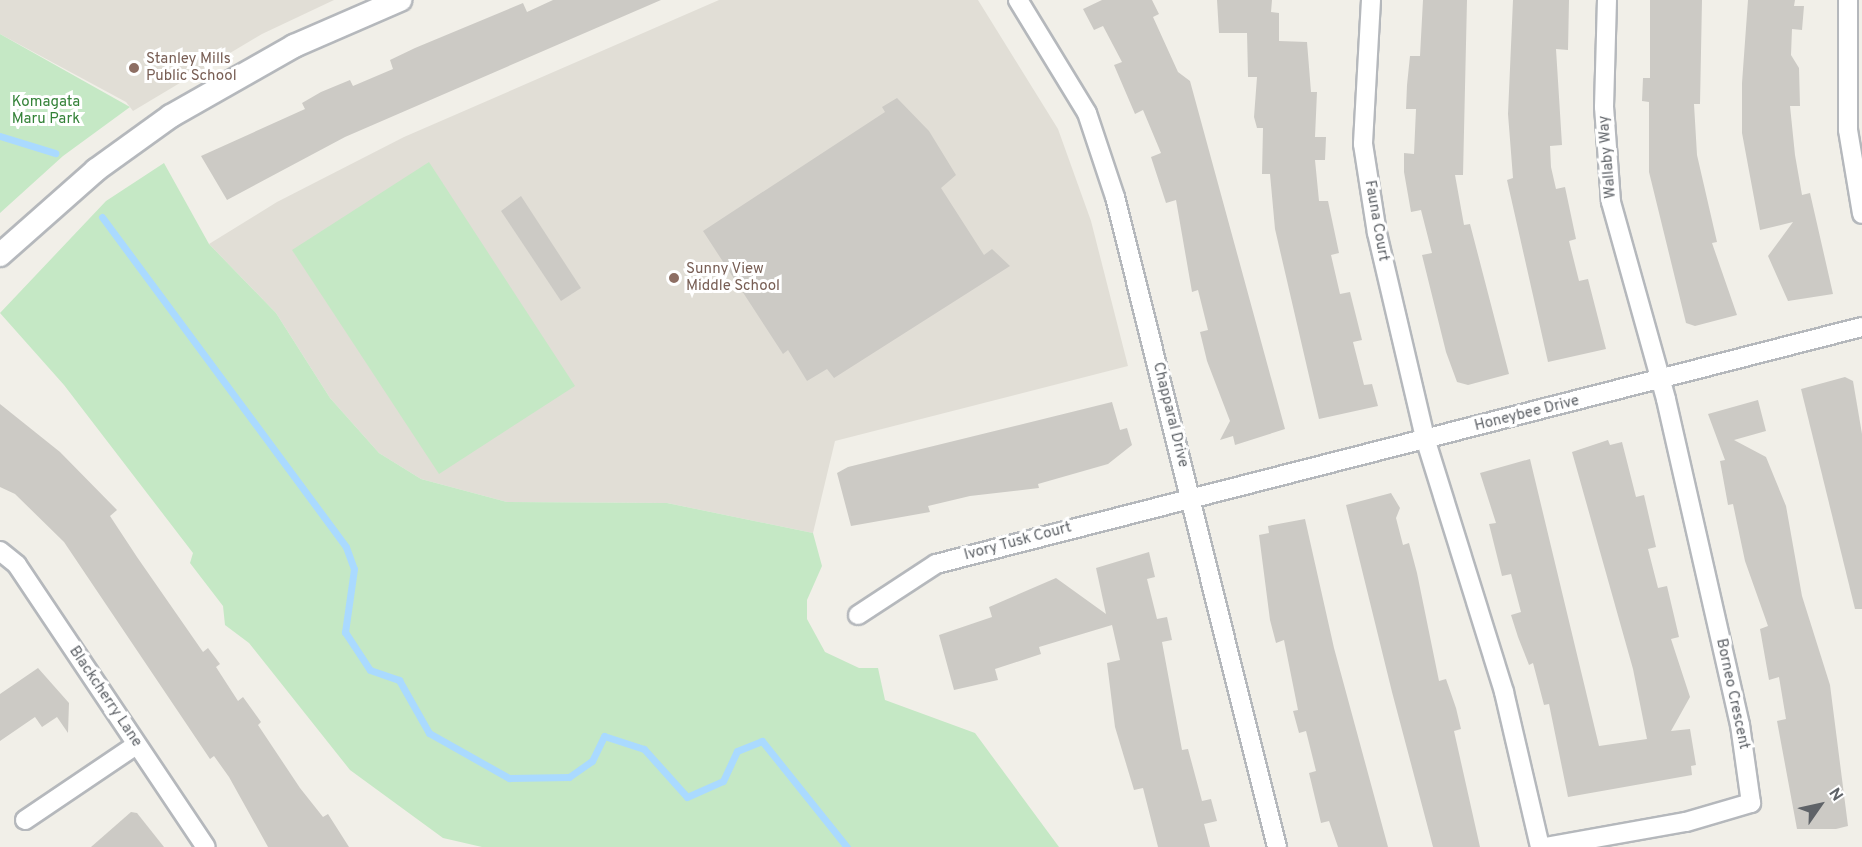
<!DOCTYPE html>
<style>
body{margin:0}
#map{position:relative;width:1862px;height:847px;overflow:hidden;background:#f1efe8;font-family:Overpass,sans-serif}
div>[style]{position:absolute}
.education>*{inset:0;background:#e1ded6}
.green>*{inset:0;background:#c5e8c5}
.stream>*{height:7px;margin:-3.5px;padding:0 3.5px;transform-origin:3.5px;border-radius:3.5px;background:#aadaff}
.building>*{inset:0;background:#cccac5}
.roads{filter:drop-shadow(2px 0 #b5b8bc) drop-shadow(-2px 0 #b5b8bc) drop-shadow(0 2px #b5b8bc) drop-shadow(0 -2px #b5b8bc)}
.minor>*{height:18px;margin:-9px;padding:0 9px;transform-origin:9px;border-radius:9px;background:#fff}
.tertiary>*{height:22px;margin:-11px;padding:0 11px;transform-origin:11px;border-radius:11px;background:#fff}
.dots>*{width:16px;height:16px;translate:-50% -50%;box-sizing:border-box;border:3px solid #fff;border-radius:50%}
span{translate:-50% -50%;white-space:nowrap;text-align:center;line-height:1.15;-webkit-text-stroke:6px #fff;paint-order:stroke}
.education-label{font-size:15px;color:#785e54}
.left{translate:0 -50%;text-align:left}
.park-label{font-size:15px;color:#348238}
.street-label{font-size:15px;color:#5f6368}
.north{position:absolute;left:1790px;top:775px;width:60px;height:60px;-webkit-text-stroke:4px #fff;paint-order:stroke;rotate:56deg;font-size:16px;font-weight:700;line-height:24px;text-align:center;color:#5f6368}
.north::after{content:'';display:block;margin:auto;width:21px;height:27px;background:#5f6368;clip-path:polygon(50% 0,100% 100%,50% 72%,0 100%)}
</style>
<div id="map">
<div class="education">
<div style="clip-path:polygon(0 0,334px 0,262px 34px,133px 111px,126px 102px,0 34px)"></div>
<div style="clip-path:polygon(719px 0,978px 0,1058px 129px,1091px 221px,1128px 366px,835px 441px,813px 533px,667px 503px,507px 502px,421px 479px,379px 453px,330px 398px,276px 313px,209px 244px,277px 202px,404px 137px)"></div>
</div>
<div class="green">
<div style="clip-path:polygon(0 34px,130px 107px,63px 156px,0 213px)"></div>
<div style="clip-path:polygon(429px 162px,575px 386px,439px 474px,292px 250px)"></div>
<div style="clip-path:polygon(164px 163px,209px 244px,276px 313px,330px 398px,379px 453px,421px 479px,507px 502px,667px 503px,813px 533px,822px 566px,807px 600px,807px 619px,825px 652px,859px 668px,878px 668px,885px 700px,975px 733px,1059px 847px,482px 847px,443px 838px,350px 770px,249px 643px,225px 625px,223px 606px,190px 563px,193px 553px,64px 385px,0 313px,106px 201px)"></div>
</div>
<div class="stream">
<div style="left:0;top:136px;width:58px;rotate:17.2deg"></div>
<div style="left:102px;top:217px;width:410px;rotate:53.5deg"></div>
<div style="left:346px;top:547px;width:23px;rotate:70deg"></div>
<div style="left:354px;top:569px;width:64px;rotate:98.1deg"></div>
<div style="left:345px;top:632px;width:45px;rotate:56.7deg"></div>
<div style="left:370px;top:670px;width:31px;rotate:19deg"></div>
<div style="left:399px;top:680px;width:61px;rotate:60.5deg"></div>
<div style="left:429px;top:733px;width:92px;rotate:29.4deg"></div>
<div style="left:509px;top:778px;width:60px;rotate:-1deg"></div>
<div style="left:569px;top:777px;width:28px;rotate:-35deg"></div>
<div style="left:592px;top:761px;width:28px;rotate:-64deg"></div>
<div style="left:604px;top:736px;width:42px;rotate:18deg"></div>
<div style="left:644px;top:749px;width:64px;rotate:48.1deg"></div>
<div style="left:687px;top:797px;width:39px;rotate:-24deg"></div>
<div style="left:723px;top:781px;width:33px;rotate:-65deg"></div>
<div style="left:737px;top:751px;width:27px;rotate:-22deg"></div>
<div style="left:762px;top:741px;width:136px;rotate:51.3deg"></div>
</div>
<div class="building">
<div style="clip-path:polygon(553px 0,661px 0,345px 137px,227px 200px,201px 156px,305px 109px,302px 103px,321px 92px,350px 80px,353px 86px,393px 69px,390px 60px,415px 48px,523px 3px,527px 12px)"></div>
<div style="clip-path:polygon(1102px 0,1152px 0,1159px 14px,1153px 17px,1178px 72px,1190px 81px,1285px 429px,1235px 445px,1233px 436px,1220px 440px,1230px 421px,1207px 361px,1200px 332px,1208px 330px,1198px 290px,1192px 292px,1176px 200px,1166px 203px,1151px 157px,1161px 153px,1143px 110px,1135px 114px,1114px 65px,1122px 62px,1103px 26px,1094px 30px,1083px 9px)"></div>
<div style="clip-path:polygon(1217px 0,1272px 0,1271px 12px,1279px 13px,1279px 41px,1307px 42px,1311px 92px,1317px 92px,1315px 137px,1326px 137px,1325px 160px,1315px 160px,1319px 201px,1328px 201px,1339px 253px,1331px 255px,1340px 294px,1350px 292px,1362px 340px,1353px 342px,1364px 385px,1372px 384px,1378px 406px,1319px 419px,1275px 229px,1270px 174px,1262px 174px,1263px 128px,1257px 128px,1254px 117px,1257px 77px,1248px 77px,1247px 33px,1219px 33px)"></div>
<div style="clip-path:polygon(1423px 0,1467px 0,1463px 175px,1455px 175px,1464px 225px,1470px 224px,1509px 374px,1468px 385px,1457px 382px,1446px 352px,1422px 255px,1432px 253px,1421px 210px,1411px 212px,1404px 172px,1404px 153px,1414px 154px,1416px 109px,1406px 109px,1407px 85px,1410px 56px,1420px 56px)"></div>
<div style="clip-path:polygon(1513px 0,1569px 0,1568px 50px,1556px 49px,1562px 145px,1550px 146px,1551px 167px,1556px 189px,1565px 187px,1576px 239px,1569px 241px,1579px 281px,1588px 279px,1606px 349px,1548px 362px,1507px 180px,1513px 178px,1508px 114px)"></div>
<div style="clip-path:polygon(1650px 0,1702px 0,1700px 104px,1694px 104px,1697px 155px,1717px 242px,1712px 243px,1737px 315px,1695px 326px,1686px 323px,1649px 172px,1649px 102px,1642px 101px,1643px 78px,1650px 78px)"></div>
<div style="clip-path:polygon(1795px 0,1794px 6px,1804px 6px,1802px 30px,1792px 29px,1791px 55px,1799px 68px,1800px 106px,1790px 106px,1795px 155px,1802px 195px,1810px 193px,1833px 294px,1788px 301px,1768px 256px,1793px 222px,1760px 230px,1742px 133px,1742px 83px,1748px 0)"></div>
<div style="clip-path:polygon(897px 98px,929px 131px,956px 175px,941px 188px,984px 255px,992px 249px,1010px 266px,834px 378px,827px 369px,807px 381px,788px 350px,783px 354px,703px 231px,885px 112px,882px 107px)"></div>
<div style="clip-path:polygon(521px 196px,581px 288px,561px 301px,501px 211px)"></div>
<div style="clip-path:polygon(1845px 377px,1853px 381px,1862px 434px,1862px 609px,1855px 609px,1801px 389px)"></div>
<div style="clip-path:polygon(1758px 400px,1766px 431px,1734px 440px,1766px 457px,1786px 506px,1802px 596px,1830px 685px,1848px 826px,1836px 829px,1797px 829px,1777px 721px,1786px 719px,1779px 677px,1769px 680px,1760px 629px,1768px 626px,1745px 561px,1733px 504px,1728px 505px,1720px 461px,1725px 460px,1708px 414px)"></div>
<div style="clip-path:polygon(1112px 402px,1120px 430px,1127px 428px,1132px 445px,1108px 464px,1038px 484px,1039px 488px,970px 496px,928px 506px,930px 512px,851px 526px,837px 473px,848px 467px)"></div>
<div style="clip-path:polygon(0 404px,60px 452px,117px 510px,110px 516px,137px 557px,203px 652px,208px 648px,220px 664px,216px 667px,238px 701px,243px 697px,261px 722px,258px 725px,300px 788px,323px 817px,328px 814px,349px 847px,268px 847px,229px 777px,214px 756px,210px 759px,64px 542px,15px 494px,0 487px)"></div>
<div style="clip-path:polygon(1608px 440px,1610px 445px,1622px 442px,1636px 497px,1644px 495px,1656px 547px,1648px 549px,1658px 588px,1667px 586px,1679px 637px,1671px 639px,1690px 697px,1671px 731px,1690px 729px,1696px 765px,1691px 766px,1692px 775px,1568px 797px,1549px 704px,1544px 705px,1533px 663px,1529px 665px,1518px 637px,1511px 615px,1521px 612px,1511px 574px,1502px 576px,1489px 524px,1496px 523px,1480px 473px,1530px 459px,1599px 746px,1647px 739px,1633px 669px,1572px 452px)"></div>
<div style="clip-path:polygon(1391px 493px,1400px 508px,1396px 518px,1403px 545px,1409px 543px,1417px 573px,1439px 681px,1446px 679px,1456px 708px,1461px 729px,1454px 731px,1480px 847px,1433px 847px,1392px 692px,1346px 505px)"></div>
<div style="clip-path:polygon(1305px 519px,1334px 648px,1388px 847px,1338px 847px,1329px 821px,1321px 823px,1309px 773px,1316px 771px,1306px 731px,1299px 733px,1293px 711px,1298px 710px,1284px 640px,1276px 643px,1270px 620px,1259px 535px,1269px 533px,1268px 526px)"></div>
<div style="clip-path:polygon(1149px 552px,1155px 577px,1147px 579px,1157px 619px,1167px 617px,1172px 640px,1162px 642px,1182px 750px,1188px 749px,1202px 801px,1211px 799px,1217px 821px,1204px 824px,1210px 847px,1158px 847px,1143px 788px,1134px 790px,1115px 727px,1107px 663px,1120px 660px,1112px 625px,1039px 647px,1041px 654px,995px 669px,998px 680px,954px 690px,939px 635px,992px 617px,989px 607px,1056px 578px,1106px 614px,1096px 568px)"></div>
<div style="clip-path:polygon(38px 668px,69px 703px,68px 733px,57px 717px,42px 727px,35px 717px,0 741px,0 694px)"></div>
<div style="clip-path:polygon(131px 812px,137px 813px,164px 847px,91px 847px)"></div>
</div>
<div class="roads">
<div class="minor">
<div style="left:1018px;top:0;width:132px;rotate:58.6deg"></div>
<div style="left:1087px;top:113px;width:89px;rotate:71.6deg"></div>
<div style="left:1115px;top:197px;width:670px;rotate:76.01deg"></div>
<div style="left:1371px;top:0;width:144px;rotate:93.2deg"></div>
<div style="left:1363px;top:144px;width:90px;rotate:81.1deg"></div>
<div style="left:1377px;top:233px;width:211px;rotate:76.8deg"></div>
<div style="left:1425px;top:438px;width:266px;rotate:72.7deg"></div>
<div style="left:1504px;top:692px;width:159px;rotate:76.9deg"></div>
<div style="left:1848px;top:0;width:130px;rotate:90deg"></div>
<div style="left:1848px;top:130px;width:85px;rotate:80.5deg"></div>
<div style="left:0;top:551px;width:22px;rotate:39deg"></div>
<div style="left:17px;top:565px;width:339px;rotate:56.2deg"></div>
<div style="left:858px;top:615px;width:93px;rotate:-33.2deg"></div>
<div style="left:936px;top:564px;width:956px;rotate:-14.36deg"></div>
<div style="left:25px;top:820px;width:134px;rotate:-34deg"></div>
<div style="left:1545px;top:847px;width:143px;rotate:-10.1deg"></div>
<div style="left:1686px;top:822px;width:68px;rotate:-16.3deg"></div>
<div style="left:1751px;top:803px;width:79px;rotate:-98deg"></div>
<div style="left:1740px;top:725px;width:334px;rotate:-102.8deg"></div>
<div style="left:1666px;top:399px;width:205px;rotate:-105.6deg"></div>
<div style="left:1611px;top:202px;width:95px;rotate:-94.2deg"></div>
<div style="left:1604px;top:107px;width:107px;rotate:-88.4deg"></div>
</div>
<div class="tertiary">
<div style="left:0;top:255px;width:128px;rotate:-41.5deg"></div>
<div style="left:96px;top:170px;width:92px;rotate:-35.8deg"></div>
<div style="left:171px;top:116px;width:142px;rotate:-29.6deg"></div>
<div style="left:294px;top:46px;width:116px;rotate:-23.5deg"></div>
</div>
</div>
<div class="dots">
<div style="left:134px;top:68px;background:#8d6e63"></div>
<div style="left:674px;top:278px;background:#8d6e63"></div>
</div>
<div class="education-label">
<span class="left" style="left:146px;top:68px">Stanley Mills<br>Public School</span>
<span class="left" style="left:686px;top:278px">Sunny View<br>Middle School</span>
</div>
<div class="park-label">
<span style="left:46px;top:111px">Komagata<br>Maru Park</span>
</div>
<div class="street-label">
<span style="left:1608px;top:157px;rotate:-95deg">Wallaby Way</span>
<span style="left:1376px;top:221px;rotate:80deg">Fauna Court</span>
<span style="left:1527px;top:414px;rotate:-14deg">Honeybee Drive</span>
<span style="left:1170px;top:415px;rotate:76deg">Chapparal Drive</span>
<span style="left:1018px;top:542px;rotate:-15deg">Ivory Tusk Court</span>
<span style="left:1732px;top:694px;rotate:78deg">Borneo Crescent</span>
<span style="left:105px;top:697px;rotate:56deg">Blackcherry Lane</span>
</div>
<div class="north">N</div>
</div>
